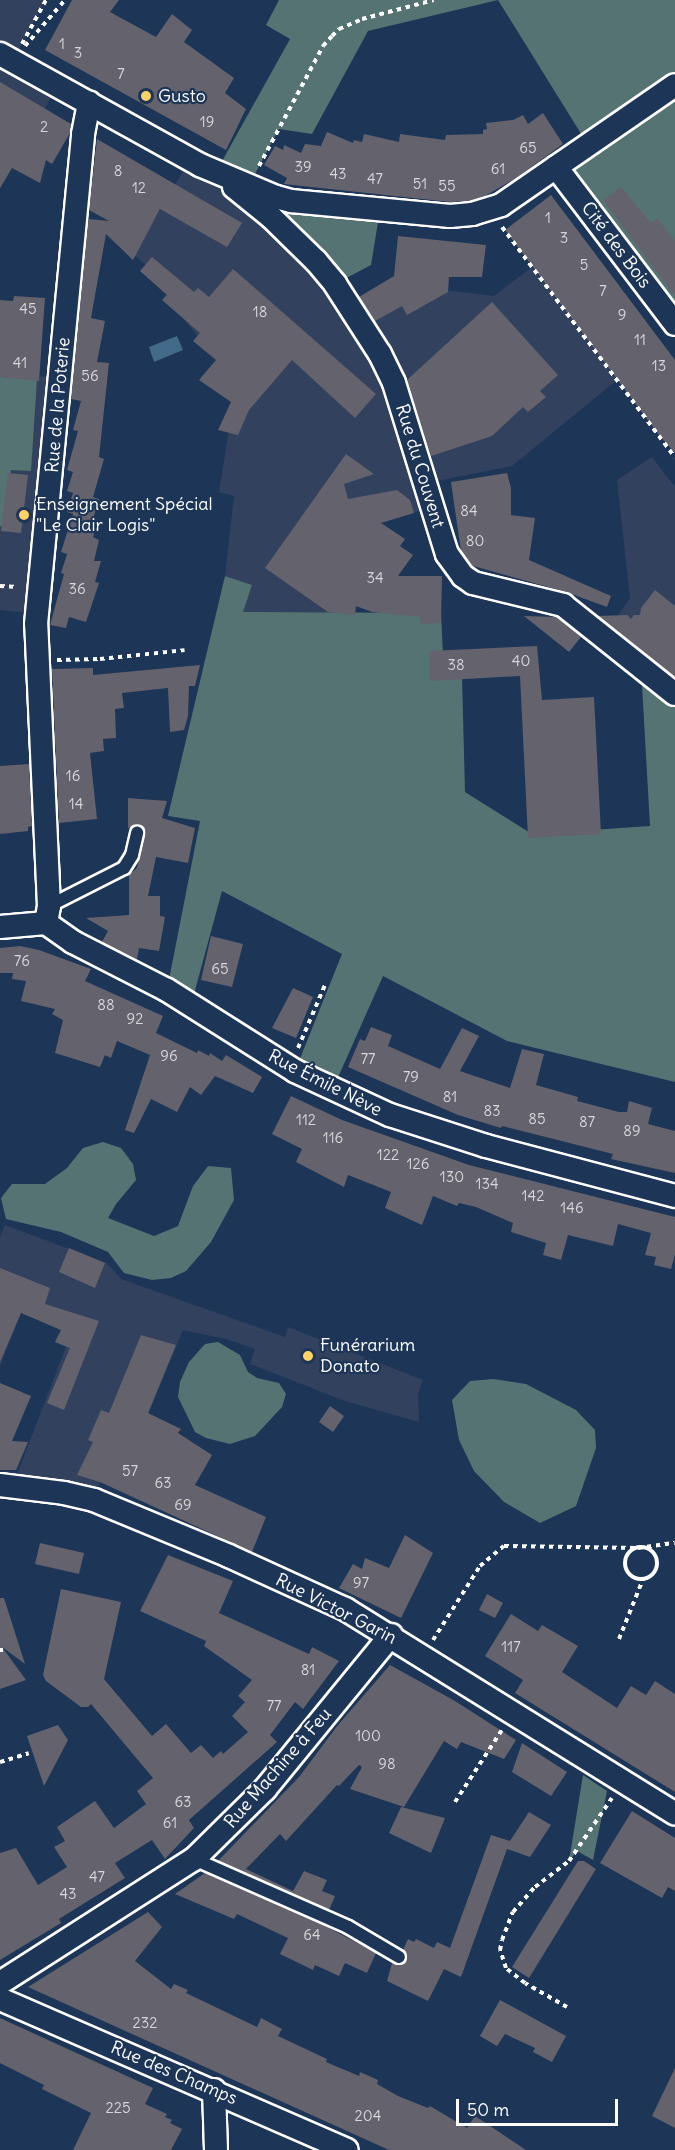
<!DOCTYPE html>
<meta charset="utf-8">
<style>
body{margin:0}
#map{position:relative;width:675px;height:2150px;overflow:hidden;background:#1d3557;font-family:Delius,sans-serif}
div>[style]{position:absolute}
.built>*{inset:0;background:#32425e}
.green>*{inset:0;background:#557372}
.water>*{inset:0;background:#426a89}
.building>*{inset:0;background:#64626d}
.path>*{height:4px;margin-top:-2px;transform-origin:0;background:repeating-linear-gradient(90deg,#fff 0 4.5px,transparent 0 9px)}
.path>.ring{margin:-2px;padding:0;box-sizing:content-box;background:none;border:4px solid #fff;border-radius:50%}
.roads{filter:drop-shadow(2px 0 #fff) drop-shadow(-2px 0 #fff) drop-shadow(0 2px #fff) drop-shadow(0 -2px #fff)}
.lane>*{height:12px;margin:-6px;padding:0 6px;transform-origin:6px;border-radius:6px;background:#1d3557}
.street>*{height:22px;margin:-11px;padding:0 11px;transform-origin:11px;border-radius:11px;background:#1d3557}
.dots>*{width:16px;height:16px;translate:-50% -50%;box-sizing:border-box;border:3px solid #1d3557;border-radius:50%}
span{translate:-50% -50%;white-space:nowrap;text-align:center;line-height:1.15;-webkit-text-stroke:4.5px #1d3557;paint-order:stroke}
.number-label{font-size:15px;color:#d8d8da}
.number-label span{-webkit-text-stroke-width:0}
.poi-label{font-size:18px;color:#fff}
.left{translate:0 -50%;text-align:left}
.street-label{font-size:18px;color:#fff}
.scale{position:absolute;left:456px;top:2099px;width:162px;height:27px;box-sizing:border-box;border:3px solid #fff;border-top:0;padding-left:8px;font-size:18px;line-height:21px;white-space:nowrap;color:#fff;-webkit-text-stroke:4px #1d3557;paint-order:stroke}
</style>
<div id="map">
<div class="built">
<div style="clip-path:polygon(0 0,46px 0,13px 60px,58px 85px,0 189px)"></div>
<div style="clip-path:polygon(190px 159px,216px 172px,363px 326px,403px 302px,443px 290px,494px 296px,532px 267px,617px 380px,512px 466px,426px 483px,433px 507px,386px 520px,382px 517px,333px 612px,242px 612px,252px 586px,225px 576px,234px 496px,219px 492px,234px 398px,216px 360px,177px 310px,163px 298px,172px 288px,134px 255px)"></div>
<div style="clip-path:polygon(0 373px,61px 378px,36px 614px,0 610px)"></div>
<div style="clip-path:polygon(652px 457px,675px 487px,675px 694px,603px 637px,630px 598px,617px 480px)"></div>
<div style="clip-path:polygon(5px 1225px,107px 1263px,121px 1279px,285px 1337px,288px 1327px,423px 1380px,418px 1393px,419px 1422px,345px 1401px,250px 1364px,255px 1349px,226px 1339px,183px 1330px,143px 1427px,119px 1448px,96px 1490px,16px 1477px,66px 1347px,55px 1342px,61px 1330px,46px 1324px,51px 1313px,24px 1306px,0 1366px,0 1237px)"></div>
</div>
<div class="green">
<div style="clip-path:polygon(279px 0,675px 0,675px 324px,556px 167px,588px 145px,498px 0,368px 31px,312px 134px,279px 129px,249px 185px,380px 210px,371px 265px,335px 284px,216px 172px,290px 39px,266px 25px)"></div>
<div style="clip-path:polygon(0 377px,37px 379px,31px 471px,11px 470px,4px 527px,0 526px)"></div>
<div style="clip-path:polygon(225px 576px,252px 585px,243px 612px,441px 613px,444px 676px,462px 676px,465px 792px,532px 834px,650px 826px,641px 667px,675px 694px,675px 1082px,507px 1041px,383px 976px,332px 1091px,295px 1071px,342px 954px,222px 891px,191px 1005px,167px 990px,200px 821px,168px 816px)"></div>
<div style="clip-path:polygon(103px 1142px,121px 1148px,133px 1164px,136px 1180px,116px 1204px,108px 1218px,154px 1236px,178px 1226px,193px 1186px,208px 1166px,231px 1168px,234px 1200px,211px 1242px,186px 1271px,171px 1278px,152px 1280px,124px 1273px,108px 1252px,61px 1232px,6px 1219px,1px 1198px,12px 1184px,45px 1184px,67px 1168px,83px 1148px)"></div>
<div style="clip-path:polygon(218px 1342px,240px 1355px,248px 1372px,257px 1378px,279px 1383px,286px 1394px,282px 1407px,255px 1436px,230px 1444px,206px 1438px,195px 1432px,178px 1397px,180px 1382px,189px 1362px,205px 1344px)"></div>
<div style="clip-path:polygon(493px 1379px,526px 1384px,576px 1410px,595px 1430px,596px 1448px,576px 1506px,540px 1523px,504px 1502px,474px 1471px,459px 1440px,452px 1400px,470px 1381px)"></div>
<div style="clip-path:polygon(583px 1775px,607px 1791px,593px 1860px,577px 1851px,569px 1861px)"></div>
</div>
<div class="water">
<div style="clip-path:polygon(177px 336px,183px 350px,154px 362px,149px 347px)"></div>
</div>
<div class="building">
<div style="clip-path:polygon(72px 0,119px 0,110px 12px,156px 37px,172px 14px,192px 30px,184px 42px,234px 78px,225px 93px,246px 109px,226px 150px,45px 50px)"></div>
<div style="clip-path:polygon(0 82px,71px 124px,70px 133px,52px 164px,46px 160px,40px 183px,12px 168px,0 188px)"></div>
<div style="clip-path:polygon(543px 113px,563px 144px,516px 178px,485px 196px,469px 201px,450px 202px,284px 184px,287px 178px,264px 165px,275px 146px,283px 150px,284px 145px,301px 153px,305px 144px,321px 146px,327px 132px,353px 143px,354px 140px,362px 142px,364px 134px,399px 142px,400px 134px,445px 140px,446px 135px,483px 134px,483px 130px,487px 129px,486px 123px,513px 120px,523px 115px,528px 124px)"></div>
<div style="clip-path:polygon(97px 139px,242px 223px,227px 247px,160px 209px,133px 260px,106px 234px,91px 318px,105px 321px,97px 362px,109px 363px,99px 457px,104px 459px,93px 497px,99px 499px,93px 519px,99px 520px,93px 537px,99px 540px,94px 561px,101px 561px,95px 582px,99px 583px,86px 622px,69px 617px,66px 628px,50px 625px,64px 574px,61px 573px,67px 554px,61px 552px,73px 514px,67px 512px,73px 493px,67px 491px,73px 472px,67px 470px,78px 431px,73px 430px,81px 401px,71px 399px,88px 219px,109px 221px,89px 210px)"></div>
<div style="clip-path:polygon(621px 187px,651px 223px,657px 218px,675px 241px,675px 296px,603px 200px)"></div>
<div style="clip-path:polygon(551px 195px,675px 360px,675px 453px,659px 435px,505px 230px)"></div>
<div style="clip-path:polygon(398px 236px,486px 245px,482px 277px,449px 277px,448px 292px,407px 315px,402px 306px,375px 321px,359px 297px,394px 276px)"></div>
<div style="clip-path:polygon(152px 257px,194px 292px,198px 288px,209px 297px,233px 269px,376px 394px,355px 418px,292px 360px,249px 410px,238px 435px,218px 430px,231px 402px,199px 380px,216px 360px,193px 341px,200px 333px,162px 300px,167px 295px,140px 271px)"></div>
<div style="clip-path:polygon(14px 296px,45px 298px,39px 381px,0 377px,0 300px,13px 301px)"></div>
<div style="clip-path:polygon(492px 302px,558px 375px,540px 391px,546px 397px,528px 412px,523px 407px,492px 436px,431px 456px,407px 380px)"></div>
<div style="clip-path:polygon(346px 454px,374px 474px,344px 484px,348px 499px,397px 490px,410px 500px,414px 513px,381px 523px,405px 539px,400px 546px,413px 555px,398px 576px,442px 576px,441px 623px,421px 624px,420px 617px,372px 612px,356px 606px,355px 615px,328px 612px,265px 568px)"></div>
<div style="clip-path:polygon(8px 473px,28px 475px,21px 533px,1px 531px)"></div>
<div style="clip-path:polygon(507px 473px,511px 488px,511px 515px,535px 518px,529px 560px,611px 596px,607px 607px,566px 592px,473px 566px,461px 551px,451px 482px)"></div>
<div style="clip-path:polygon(655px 590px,675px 606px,675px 677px,598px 616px,627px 615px,631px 619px,634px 615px,640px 615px,641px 608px)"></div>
<div style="clip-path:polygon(524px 616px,557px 617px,581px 637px,569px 652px)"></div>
<div style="clip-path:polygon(537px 646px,542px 700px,594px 697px,601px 834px,528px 838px,520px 676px,430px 681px,429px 651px)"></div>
<div style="clip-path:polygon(200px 665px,195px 686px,189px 686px,188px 716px,184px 730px,170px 732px,168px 688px,122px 693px,124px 708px,115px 709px,116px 738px,103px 739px,104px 751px,90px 753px,97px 819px,59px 823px,52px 669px,93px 668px,93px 675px)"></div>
<div style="clip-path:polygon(29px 764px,32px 826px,28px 827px,28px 831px,0 834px,0 766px)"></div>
<div style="clip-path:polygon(128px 798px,167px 801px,162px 818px,195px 828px,188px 863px,156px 857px,148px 896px,160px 896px,160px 916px,165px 917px,159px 951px,139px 948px,137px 959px,102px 942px,108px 931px,86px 918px,129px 915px,129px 875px,137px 868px,145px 834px,139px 825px,128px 828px)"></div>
<div style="clip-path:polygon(211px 936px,243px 944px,232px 987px,201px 980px)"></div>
<div style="clip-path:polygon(20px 946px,39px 950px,91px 969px,85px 981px,163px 1016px,156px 1033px,197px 1053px,198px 1050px,209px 1056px,210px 1053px,222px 1061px,226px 1055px,262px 1077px,253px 1093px,215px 1076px,201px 1095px,190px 1087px,177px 1112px,151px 1099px,134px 1133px,125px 1130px,150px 1055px,117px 1041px,111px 1058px,105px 1055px,100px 1067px,55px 1053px,63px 1020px,52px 1014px,55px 1009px,21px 1001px,26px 981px,12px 979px,13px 973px,0 973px,0 948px)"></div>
<div style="clip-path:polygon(293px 988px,313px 997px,296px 1038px,272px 1028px)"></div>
<div style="clip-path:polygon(371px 1027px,392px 1035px,388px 1046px,440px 1069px,462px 1028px,479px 1036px,460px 1071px,510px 1088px,522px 1049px,544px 1054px,536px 1085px,578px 1097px,577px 1101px,619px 1112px,627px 1112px,629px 1101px,652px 1108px,648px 1124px,675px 1131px,675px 1173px,611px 1159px,613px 1154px,502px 1126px,501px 1128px,458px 1115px,348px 1067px,360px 1039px,365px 1041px)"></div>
<div style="clip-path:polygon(291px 1096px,342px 1120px,469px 1165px,675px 1217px,675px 1254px,671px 1269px,654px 1265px,656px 1257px,645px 1255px,651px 1233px,618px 1224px,613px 1246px,568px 1235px,561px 1260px,543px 1255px,546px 1243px,511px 1232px,513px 1223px,476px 1207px,459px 1203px,457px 1206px,433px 1196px,422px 1225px,385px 1208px,391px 1192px,348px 1175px,344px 1187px,296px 1162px,302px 1149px,272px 1134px)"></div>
<div style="clip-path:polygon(69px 1248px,105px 1263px,95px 1288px,59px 1272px)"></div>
<div style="clip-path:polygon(0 1268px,50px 1288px,45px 1304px,99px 1321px,64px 1410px,47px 1403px,70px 1348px,55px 1342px,61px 1330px,21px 1313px,0 1362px)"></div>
<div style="clip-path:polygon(141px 1335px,176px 1345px,148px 1413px,181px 1429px,178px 1433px,212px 1455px,195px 1485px,266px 1517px,252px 1552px,100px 1482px,77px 1475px,93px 1442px,88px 1440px,101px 1410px,109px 1413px)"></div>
<div style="clip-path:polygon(0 1383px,31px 1396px,12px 1441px,28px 1442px,16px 1470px,0 1470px)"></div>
<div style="clip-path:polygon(330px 1406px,344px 1416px,333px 1432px,319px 1422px)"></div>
<div style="clip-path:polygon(405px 1535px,433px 1553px,401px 1618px,339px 1588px,353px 1564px,362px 1569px,365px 1558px,389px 1568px)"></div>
<div style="clip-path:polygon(40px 1543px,84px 1553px,79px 1574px,35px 1564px)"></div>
<div style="clip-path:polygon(168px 1555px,233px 1581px,219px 1613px,309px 1654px,312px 1647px,339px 1661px,303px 1709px,295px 1702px,270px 1735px,277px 1742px,189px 1820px,194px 1828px,165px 1859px,152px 1840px,115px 1863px,125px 1878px,59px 1919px,61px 1923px,0 1960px,0 1853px,16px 1848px,38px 1885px,67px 1867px,54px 1847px,65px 1841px,57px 1827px,95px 1801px,114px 1828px,146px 1804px,137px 1791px,153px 1778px,91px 1704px,88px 1707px,81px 1707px,46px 1681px,43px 1675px,61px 1589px,121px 1602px,104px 1679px,152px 1736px,166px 1724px,191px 1753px,201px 1745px,213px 1758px,221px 1751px,223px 1754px,248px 1732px,232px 1716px,245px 1702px,238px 1696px,252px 1680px,204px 1646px,206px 1641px,140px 1611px)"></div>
<div style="clip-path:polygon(487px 1594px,503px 1603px,495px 1618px,479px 1610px)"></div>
<div style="clip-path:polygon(0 1598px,4px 1598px,25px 1664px,2px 1647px,26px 1680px,0 1689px)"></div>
<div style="clip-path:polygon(511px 1614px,538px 1631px,542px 1625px,578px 1646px,562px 1672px,617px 1708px,631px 1686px,646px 1695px,655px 1681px,675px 1694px,675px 1792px,515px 1693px,523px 1680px,485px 1656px)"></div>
<div style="clip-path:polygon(390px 1665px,455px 1701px,516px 1740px,504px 1759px,461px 1742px,457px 1749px,444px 1741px,404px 1807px,350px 1789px,362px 1767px,359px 1765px,339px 1786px,337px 1785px,286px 1841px,280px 1834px,246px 1869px,293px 1891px,304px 1871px,327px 1880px,322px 1891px,335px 1896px,329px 1910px,218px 1861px,299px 1777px,338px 1725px)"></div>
<div style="clip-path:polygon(58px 1725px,68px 1740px,44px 1786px,27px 1736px)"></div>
<div style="clip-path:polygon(522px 1743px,567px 1772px,551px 1796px,512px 1772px)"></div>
<div style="clip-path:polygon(401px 1807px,445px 1818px,431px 1853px,389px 1833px)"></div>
<div style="clip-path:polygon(632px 1811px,675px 1838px,675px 1891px,668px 1887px,662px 1898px,600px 1863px)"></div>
<div style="clip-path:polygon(529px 1812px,551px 1825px,530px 1857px,507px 1849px,461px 1977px,444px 1969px,428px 2001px,387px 1981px,392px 1963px,400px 1965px,406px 1961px,406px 1953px,403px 1950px,408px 1939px,414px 1942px,416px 1939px,434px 1948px,437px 1942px,450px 1948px,491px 1835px,510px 1841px)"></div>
<div style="clip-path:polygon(578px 1861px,584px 1861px,596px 1869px,529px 1978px,512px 1967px)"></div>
<div style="clip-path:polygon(205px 1873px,323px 1925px,376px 1953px,367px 1973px,345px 1963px,339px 1976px,315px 1965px,313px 1970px,280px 1954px,288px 1938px,237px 1914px,234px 1919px,175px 1894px)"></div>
<div style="clip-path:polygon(148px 1912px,162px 1927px,135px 1961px,171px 1989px,174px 1984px,188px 1990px,186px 1993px,257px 2027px,261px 2018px,282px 2029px,278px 2036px,327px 2059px,326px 2062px,359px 2076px,360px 2072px,378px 2080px,377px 2084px,398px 2096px,428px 2108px,430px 2106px,467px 2128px,475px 2116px,526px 2150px,389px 2150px,28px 1987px)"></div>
<div style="clip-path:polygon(500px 2000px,566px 2036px,552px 2062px,533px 2052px,535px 2048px,505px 2034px,497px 2046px,480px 2036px)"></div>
<div style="clip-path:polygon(0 2018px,153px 2088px,145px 2104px,167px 2114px,165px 2117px,172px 2120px,170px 2123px,182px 2129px,171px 2150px,73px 2150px,91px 2113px,42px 2089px,44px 2085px,0 2063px)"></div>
<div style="clip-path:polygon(675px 2068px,675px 2128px,652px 2116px)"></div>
</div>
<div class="path">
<div style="left:22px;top:44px;width:50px;rotate:-61.4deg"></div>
<div style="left:25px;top:46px;width:61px;rotate:-49deg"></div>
<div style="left:259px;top:166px;width:136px;rotate:-61.9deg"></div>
<div style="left:323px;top:46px;width:13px;rotate:-48deg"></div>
<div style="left:332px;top:36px;width:10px;rotate:-45deg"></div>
<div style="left:339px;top:29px;width:25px;rotate:-23deg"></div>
<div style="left:362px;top:19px;width:74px;rotate:-14.8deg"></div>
<div style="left:502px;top:227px;width:288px;rotate:53.1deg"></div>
<div style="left:0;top:586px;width:18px;rotate:3deg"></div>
<div style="left:57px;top:660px;width:43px;rotate:-1.3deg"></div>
<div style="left:100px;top:659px;width:85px;rotate:-6deg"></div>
<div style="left:298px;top:1048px;width:69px;rotate:-66.8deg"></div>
<div class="ring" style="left:625px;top:1547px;width:28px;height:28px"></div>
<div style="left:619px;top:1639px;width:65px;rotate:-68.2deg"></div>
<div style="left:433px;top:1640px;width:88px;rotate:-57.6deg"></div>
<div style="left:480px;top:1566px;width:31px;rotate:-40deg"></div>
<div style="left:504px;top:1546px;width:134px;rotate:0.9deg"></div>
<div style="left:638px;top:1548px;width:37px;rotate:-8deg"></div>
<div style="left:0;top:1650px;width:3px"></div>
<div style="left:0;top:1762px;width:30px;rotate:-17deg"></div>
<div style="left:455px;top:1802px;width:86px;rotate:-56.9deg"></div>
<div style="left:567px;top:2007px;width:48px;rotate:-150.3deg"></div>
<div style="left:525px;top:1983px;width:24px;rotate:-142deg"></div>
<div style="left:506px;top:1968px;width:19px;rotate:-108deg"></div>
<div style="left:500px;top:1950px;width:10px;rotate:-79deg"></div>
<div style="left:502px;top:1940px;width:30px;rotate:-69deg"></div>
<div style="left:513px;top:1912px;width:33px;rotate:-49deg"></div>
<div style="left:535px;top:1887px;width:43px;rotate:-37.4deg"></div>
<div style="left:569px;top:1861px;width:76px;rotate:-55.7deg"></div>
</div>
<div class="roads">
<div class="lane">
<div style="left:49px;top:906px;width:84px;rotate:-26.9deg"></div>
<div style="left:124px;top:868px;width:15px;rotate:-58deg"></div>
<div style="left:132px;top:855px;width:23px;rotate:-77deg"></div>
<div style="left:194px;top:1859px;width:168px;rotate:23.8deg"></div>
<div style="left:348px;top:1927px;width:59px;rotate:30.5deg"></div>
</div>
<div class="street">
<div style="left:0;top:54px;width:229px;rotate:29deg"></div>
<div style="left:200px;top:165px;width:82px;rotate:22.8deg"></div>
<div style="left:276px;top:197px;width:16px;rotate:15deg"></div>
<div style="left:291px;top:201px;width:160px;rotate:5.4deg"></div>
<div style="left:450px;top:216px;width:22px;rotate:-5deg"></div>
<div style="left:472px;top:214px;width:30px;rotate:-17deg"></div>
<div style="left:501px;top:205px;width:211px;rotate:-34.6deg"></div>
<div style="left:556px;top:167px;width:197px;rotate:52.8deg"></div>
<div style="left:234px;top:187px;width:48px;rotate:39deg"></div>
<div style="left:271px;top:217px;width:63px;rotate:44.4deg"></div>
<div style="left:316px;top:261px;width:30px;rotate:50deg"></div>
<div style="left:335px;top:284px;width:83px;rotate:57.3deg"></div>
<div style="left:380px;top:354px;width:32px;rotate:64deg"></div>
<div style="left:394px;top:383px;width:179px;rotate:72.8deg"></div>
<div style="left:447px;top:554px;width:27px;rotate:54deg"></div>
<div style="left:463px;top:576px;width:12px;rotate:35deg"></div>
<div style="left:473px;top:583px;width:93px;rotate:13.7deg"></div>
<div style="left:563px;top:605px;width:143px;rotate:38.5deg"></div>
<div style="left:46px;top:923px;width:17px;rotate:-80deg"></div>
<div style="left:49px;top:906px;width:282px;rotate:-92.6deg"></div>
<div style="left:36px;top:624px;width:492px;rotate:-84.5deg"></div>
<div style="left:83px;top:134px;width:32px;rotate:-79deg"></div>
<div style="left:0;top:927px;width:46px;rotate:-5deg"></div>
<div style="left:46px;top:923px;width:33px;rotate:35deg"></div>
<div style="left:73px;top:942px;width:106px;rotate:27.1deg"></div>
<div style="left:167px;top:990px;width:151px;rotate:32.3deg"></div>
<div style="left:295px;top:1071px;width:105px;rotate:24.9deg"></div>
<div style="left:390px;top:1115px;width:101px;rotate:17.9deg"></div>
<div style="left:486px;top:1146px;width:196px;rotate:14.8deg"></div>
<div style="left:0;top:1485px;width:64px;rotate:7.1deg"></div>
<div style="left:64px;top:1493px;width:31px;rotate:13deg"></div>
<div style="left:94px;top:1500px;width:146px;rotate:22.5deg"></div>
<div style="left:229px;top:1556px;width:128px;rotate:24.6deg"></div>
<div style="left:345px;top:1609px;width:388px;rotate:31.8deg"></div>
<div style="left:0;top:1983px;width:230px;rotate:-32.6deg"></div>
<div style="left:194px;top:1859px;width:100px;rotate:-44.6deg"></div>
<div style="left:265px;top:1789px;width:199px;rotate:-50.7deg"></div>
<div style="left:0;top:1999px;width:378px;rotate:23.5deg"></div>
<div style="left:214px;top:2090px;width:60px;rotate:88.1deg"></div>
</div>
</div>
<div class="dots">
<div style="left:146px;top:96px;background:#ffd166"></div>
<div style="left:24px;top:515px;background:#ffd166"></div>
<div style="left:308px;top:1356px;background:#ffd166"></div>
</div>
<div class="number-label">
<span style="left:62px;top:44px">1</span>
<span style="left:78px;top:53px">3</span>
<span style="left:121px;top:74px">7</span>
<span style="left:207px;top:122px">19</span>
<span style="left:44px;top:127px">2</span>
<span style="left:528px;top:148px">65</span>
<span style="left:303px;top:167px">39</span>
<span style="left:498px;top:169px">61</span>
<span style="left:118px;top:171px">8</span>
<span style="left:338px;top:174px">43</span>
<span style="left:375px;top:179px">47</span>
<span style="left:420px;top:184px">51</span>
<span style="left:447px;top:186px">55</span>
<span style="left:139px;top:188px">12</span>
<span style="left:548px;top:218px">1</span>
<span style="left:564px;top:238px">3</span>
<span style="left:584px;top:265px">5</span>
<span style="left:603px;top:291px">7</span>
<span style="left:28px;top:309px">45</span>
<span style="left:260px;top:312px">18</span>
<span style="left:622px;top:315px">9</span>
<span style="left:640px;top:340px">11</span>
<span style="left:20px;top:363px">41</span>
<span style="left:659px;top:366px">13</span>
<span style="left:90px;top:376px">56</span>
<span style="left:469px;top:511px">84</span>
<span style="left:475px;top:541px">80</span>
<span style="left:375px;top:578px">34</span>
<span style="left:77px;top:589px">36</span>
<span style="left:521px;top:661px">40</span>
<span style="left:456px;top:665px">38</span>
<span style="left:73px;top:776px">16</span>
<span style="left:76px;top:804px">14</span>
<span style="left:22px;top:961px">76</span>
<span style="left:220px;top:969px">65</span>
<span style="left:106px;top:1005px">88</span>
<span style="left:135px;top:1019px">92</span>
<span style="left:169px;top:1056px">96</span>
<span style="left:368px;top:1059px">77</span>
<span style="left:411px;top:1077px">79</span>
<span style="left:450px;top:1097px">81</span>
<span style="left:492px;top:1111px">83</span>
<span style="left:537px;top:1119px">85</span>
<span style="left:306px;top:1120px">112</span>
<span style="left:587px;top:1122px">87</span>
<span style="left:632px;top:1131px">89</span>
<span style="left:333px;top:1138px">116</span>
<span style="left:388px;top:1155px">122</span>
<span style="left:418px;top:1164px">126</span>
<span style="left:452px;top:1177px">130</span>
<span style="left:487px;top:1184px">134</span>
<span style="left:533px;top:1196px">142</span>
<span style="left:572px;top:1208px">146</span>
<span style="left:130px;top:1471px">57</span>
<span style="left:163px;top:1483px">63</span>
<span style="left:183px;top:1505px">69</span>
<span style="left:361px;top:1583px">97</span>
<span style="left:511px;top:1647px">117</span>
<span style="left:308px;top:1670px">81</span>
<span style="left:274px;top:1706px">77</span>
<span style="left:368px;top:1736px">100</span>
<span style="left:387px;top:1764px">98</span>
<span style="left:183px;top:1802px">63</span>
<span style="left:170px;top:1823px">61</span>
<span style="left:97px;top:1877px">47</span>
<span style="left:68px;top:1894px">43</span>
<span style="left:312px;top:1935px">64</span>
<span style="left:145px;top:2023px">232</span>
<span style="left:118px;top:2108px">225</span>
<span style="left:368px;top:2116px">204</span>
</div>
<div class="poi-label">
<span class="left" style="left:158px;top:96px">Gusto</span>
<span class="left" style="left:36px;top:515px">Enseignement Spécial<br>"Le Clair Logis"</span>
<span class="left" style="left:320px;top:1356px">Funérarium<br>Donato</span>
</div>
<div class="street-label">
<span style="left:616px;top:245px;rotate:53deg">Cité des Bois</span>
<span style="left:58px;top:405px;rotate:-85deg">Rue de la Poterie</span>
<span style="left:420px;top:466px;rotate:73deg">Rue du Couvent</span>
<span style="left:325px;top:1083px;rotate:27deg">Rue Émile Nève</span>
<span style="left:336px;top:1609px;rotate:27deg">Rue Victor Garin</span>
<span style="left:278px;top:1768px;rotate:-49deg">Rue Machine à Feu</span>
<span style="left:174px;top:2073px;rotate:23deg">Rue des Champs</span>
</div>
<div class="scale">50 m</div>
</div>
